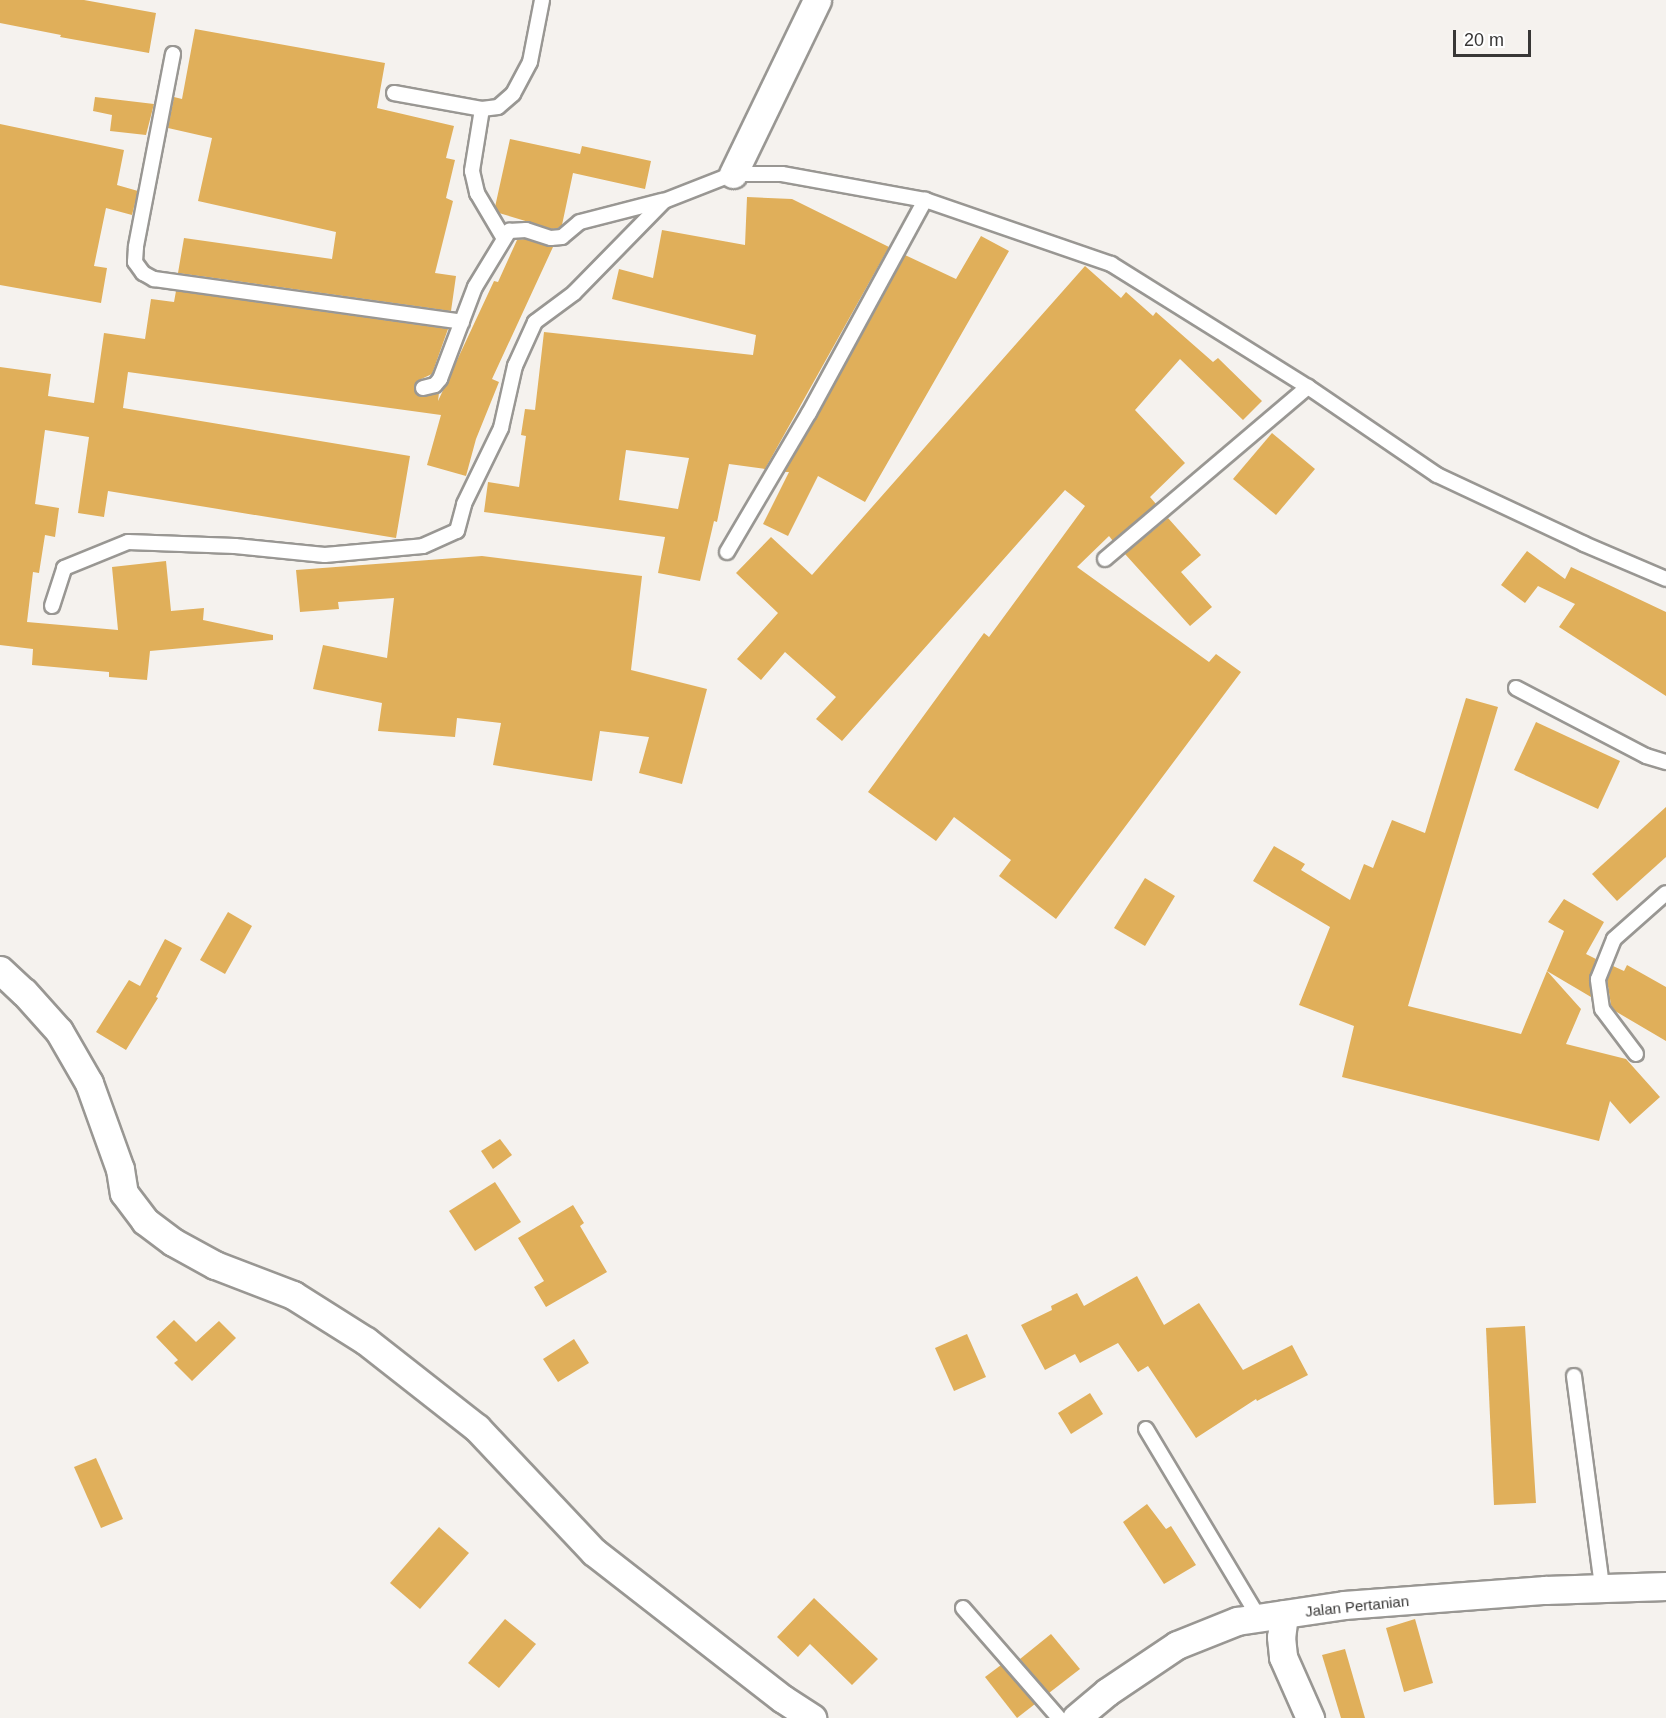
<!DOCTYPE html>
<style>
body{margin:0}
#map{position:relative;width:1666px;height:1718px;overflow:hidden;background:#f5f2ee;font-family:Arial,sans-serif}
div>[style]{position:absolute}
.building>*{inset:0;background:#e0af5a}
.roads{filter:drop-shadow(2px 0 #999793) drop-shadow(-2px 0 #999793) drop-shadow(0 2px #999793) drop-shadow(0 -2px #999793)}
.service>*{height:14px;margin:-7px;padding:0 7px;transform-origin:7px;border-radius:7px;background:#fff}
.minor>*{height:27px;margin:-13.5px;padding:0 13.5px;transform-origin:13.5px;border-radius:13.5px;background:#fff}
span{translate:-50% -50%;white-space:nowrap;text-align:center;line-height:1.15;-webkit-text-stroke:5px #fff;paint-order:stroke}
.street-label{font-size:15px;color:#383736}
.scale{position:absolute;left:1453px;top:30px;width:78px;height:27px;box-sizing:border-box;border:3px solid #383736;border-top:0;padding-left:8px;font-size:18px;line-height:21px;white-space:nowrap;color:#383736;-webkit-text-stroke:4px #fff;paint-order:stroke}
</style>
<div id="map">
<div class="building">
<div style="clip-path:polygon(0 0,84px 0,156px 13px,149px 53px,60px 37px,61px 35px,0 23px)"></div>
<div style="clip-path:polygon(195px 29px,385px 63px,377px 108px,454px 126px,446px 158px,455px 160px,446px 198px,453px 201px,435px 273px,456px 276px,451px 311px,178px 273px,184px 238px,332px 259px,336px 232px,198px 201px,212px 138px,168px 128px,174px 97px,182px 99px)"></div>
<div style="clip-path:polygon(95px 97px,154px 104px,146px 135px,110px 131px,112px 115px,93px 111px)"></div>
<div style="clip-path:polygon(0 124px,124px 150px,117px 185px,138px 191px,132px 215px,106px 208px,94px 266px,107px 268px,101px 303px,0 285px)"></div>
<div style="clip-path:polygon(510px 139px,580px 154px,582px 146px,651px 161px,645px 189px,573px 173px,562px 225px,558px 228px,552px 229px,499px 213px,495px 207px)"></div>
<div style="clip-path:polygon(evenodd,747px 197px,792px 199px,889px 247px,765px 469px,729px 464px,717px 522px,714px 521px,700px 581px,658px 573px,665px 537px,484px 512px,488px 482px,519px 487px,526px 436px,521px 435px,525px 409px,535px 410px,544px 332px,753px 355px,756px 335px,612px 299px,619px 269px,653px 278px,662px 230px,745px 245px,747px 197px,626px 450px,689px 458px,678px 509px,619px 500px,626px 450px)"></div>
<div style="clip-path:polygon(981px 236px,1009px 251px,865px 502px,818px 476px,788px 536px,763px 524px,789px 472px,785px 472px,905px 255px,956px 279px)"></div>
<div style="clip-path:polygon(525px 239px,553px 247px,492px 379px,499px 382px,476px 439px,466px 476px,427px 465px,441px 415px,128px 372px,123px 408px,410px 456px,396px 538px,108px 491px,104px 517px,78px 513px,89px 437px,45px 430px,35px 504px,59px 508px,55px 537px,45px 535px,39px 573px,33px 572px,27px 622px,118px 630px,112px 567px,166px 561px,171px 611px,204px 608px,203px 620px,273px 635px,273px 640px,150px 651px,147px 680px,109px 677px,109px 672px,32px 665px,33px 649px,0 645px,0 367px,51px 374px,48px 396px,94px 403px,104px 333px,145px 339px,151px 299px,174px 302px,176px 291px,448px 329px,432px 374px,417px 381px,414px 386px,416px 394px,421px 397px,439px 393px,438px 401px,494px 281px,498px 282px,517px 240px)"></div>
<div style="clip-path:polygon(1085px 266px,1121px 298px,1126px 292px,1153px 316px,1156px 312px,1213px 362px,1218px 358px,1262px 401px,1243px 420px,1180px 359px,1135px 410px,1185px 463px,1150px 497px,1156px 504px,1113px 541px,1109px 536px,1077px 567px,1209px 662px,1216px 654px,1241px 672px,1056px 919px,999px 876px,1011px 860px,954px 817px,936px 841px,868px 792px,984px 633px,989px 637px,1085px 506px,1065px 490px,842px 741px,816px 719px,836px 697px,785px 652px,761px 680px,737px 659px,778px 613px,736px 573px,771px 537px,812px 575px)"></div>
<div style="clip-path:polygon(1272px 433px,1315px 469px,1276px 515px,1233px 479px)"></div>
<div style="clip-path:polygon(1168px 518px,1201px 555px,1181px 572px,1212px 607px,1190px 626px,1125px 554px)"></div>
<div style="clip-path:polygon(1527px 551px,1565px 579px,1571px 567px,1666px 612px,1666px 696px,1559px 627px,1575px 604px,1538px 586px,1525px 603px,1501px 585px)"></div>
<div style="clip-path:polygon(482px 556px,642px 576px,631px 670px,707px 689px,682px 784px,639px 773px,649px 737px,600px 731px,592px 781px,493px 765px,501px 723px,457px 718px,455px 737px,378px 731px,382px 703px,313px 689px,323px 645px,387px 658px,394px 598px,338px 602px,339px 609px,300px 612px,296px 570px)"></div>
<div style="clip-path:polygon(1466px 698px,1498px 707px,1408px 1006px,1521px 1034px,1547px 971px,1581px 1009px,1566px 1044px,1626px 1059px,1660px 1097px,1630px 1124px,1610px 1101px,1599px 1141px,1342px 1077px,1354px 1026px,1299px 1005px,1330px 927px,1253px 881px,1274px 846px,1305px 864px,1301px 870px,1350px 900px,1364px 864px,1373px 868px,1392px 820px,1425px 833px)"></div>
<div style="clip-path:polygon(1536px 722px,1620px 761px,1598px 809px,1514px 770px)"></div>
<div style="clip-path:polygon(1666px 807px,1666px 857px,1617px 901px,1592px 874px)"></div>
<div style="clip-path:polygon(1145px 878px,1175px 896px,1145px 946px,1114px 928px)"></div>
<div style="clip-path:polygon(1564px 899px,1604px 922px,1586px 954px,1596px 959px,1590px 976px,1591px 997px,1547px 971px,1564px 931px,1548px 922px)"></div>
<div style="clip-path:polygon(228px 912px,252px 926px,225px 974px,200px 960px)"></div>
<div style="clip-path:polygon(165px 939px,182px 948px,156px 997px,158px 998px,126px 1050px,96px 1032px,129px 980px,140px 986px)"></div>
<div style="clip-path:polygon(1627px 965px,1666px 987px,1666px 1041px,1615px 1011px,1611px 1005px,1607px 980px,1613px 966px,1624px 971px)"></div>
<div style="clip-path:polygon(500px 1139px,512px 1155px,493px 1169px,481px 1151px)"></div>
<div style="clip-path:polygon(495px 1182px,521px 1222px,475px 1251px,449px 1211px)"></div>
<div style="clip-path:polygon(573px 1205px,584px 1223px,580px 1226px,607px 1272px,546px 1307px,534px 1287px,544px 1281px,518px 1238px)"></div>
<div style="clip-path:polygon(1137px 1276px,1164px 1325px,1199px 1303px,1243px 1370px,1292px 1345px,1308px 1375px,1257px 1401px,1256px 1399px,1196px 1438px,1148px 1366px,1138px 1372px,1118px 1343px,1080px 1363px,1075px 1354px,1045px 1370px,1021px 1325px,1052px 1310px,1051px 1306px,1077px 1293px,1084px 1306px)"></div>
<div style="clip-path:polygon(174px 1320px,196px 1342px,219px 1321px,236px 1338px,192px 1381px,174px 1363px,178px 1360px,156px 1337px)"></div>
<div style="clip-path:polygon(1525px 1326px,1536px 1503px,1494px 1505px,1486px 1328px)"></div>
<div style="clip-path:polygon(967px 1334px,986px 1377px,954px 1391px,935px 1348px)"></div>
<div style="clip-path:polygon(574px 1339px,589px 1363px,558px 1382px,543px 1359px)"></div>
<div style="clip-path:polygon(1090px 1393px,1103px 1414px,1071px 1434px,1058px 1413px)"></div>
<div style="clip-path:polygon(96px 1458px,123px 1519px,101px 1528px,74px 1467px)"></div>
<div style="clip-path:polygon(1147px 1504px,1166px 1529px,1171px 1526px,1196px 1565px,1164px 1584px,1123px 1522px)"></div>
<div style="clip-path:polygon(439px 1527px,469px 1553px,420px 1609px,390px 1583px)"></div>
<div style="clip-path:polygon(814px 1598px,878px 1659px,852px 1685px,810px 1644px,798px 1657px,777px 1637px)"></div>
<div style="clip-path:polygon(505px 1619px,536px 1644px,499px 1688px,468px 1663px)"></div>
<div style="clip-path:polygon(1415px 1619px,1433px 1683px,1404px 1692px,1386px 1628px)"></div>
<div style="clip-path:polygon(1051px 1634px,1080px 1669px,1049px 1693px,1020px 1659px)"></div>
<div style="clip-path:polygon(1345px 1649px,1365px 1718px,1341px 1718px,1322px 1655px)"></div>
<div style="clip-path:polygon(1001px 1665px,1035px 1704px,1017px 1718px,985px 1677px)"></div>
</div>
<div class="roads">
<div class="service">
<div style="left:173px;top:54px;width:197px;rotate:100.9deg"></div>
<div style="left:136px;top:247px;width:15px;rotate:94deg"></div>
<div style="left:135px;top:262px;width:14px;rotate:54deg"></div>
<div style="left:143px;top:273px;width:13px;rotate:29deg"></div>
<div style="left:154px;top:279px;width:311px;rotate:7.9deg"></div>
<div style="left:394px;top:93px;width:89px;rotate:10.3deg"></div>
<div style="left:482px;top:109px;width:16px;rotate:-7deg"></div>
<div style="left:498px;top:107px;width:20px;rotate:-41deg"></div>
<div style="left:513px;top:94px;width:36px;rotate:-62deg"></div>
<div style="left:530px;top:62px;width:63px;rotate:-79deg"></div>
<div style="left:482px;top:109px;width:63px;rotate:99.2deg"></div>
<div style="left:472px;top:171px;width:23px;rotate:77deg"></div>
<div style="left:477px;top:193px;width:51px;rotate:59.4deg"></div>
<div style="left:423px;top:388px;width:12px;rotate:-14deg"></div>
<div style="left:435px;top:385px;width:8px;rotate:-50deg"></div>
<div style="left:440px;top:379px;width:98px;rotate:-69.2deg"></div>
<div style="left:475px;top:287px;width:66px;rotate:-58.7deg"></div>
<div style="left:509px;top:231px;width:17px;rotate:-3deg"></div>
<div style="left:526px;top:230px;width:26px;rotate:18deg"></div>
<div style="left:551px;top:238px;width:11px;rotate:-5deg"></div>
<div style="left:562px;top:237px;width:23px;rotate:-40deg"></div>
<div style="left:580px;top:222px;width:85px;rotate:-14.4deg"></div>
<div style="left:727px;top:552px;width:161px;rotate:-59.5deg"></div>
<div style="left:809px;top:413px;width:243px;rotate:-61.4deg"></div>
<div style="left:1105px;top:559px;width:266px;rotate:-40.3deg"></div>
<div style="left:52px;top:606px;width:40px;rotate:-72deg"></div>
<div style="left:64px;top:568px;width:69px;rotate:-22.1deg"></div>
<div style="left:128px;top:542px;width:107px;rotate:2.1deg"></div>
<div style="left:235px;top:546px;width:90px;rotate:5.7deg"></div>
<div style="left:325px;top:555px;width:98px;rotate:-5.2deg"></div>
<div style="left:423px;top:546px;width:37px;rotate:-24deg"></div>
<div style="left:457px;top:531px;width:28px;rotate:-75deg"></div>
<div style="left:464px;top:504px;width:85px;rotate:-64deg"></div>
<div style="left:501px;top:428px;width:64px;rotate:-77.3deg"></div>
<div style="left:515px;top:366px;width:48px;rotate:-65.6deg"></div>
<div style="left:535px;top:322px;width:49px;rotate:-36.6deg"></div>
<div style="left:574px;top:293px;width:129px;rotate:-45.6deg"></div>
<div style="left:664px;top:201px;width:74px;rotate:-21.4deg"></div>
<div style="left:733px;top:174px;width:49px"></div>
<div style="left:782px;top:174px;width:145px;rotate:10.3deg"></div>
<div style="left:925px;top:200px;width:197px;rotate:19deg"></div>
<div style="left:1111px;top:264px;width:232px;rotate:32deg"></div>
<div style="left:1308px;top:387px;width:156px;rotate:34.3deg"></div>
<div style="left:1437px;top:475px;width:162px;rotate:25.1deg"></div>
<div style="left:1584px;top:544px;width:89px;rotate:23.1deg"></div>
<div style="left:1516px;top:688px;width:147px;rotate:27.6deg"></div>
<div style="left:1646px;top:756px;width:21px;rotate:17deg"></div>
<div style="left:1636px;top:1054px;width:56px;rotate:-127.1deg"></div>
<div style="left:1602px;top:1009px;width:30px;rotate:-98deg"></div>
<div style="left:1598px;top:979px;width:43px;rotate:-68.2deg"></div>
<div style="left:1614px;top:939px;width:69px;rotate:-41.5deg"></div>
<div style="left:1574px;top:1376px;width:213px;rotate:82.4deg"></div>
<div style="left:1146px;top:1429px;width:220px;rotate:59.1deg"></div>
<div style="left:963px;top:1608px;width:146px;rotate:48.9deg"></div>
</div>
<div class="minor">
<div style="left:733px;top:174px;width:193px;rotate:-64.2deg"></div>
<div style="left:0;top:970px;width:33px;rotate:43deg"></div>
<div style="left:24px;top:992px;width:52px;rotate:48.1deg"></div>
<div style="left:59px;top:1031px;width:60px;rotate:60deg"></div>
<div style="left:89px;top:1083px;width:91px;rotate:70.2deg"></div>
<div style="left:120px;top:1169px;width:24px;rotate:81deg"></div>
<div style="left:124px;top:1193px;width:35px;rotate:53deg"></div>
<div style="left:145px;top:1221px;width:35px;rotate:37deg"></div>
<div style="left:173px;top:1242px;width:48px;rotate:28.7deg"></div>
<div style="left:215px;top:1265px;width:84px;rotate:21deg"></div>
<div style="left:293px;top:1295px;width:86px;rotate:32.2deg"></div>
<div style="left:366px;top:1341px;width:141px;rotate:38.1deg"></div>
<div style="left:477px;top:1428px;width:170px;rotate:46.7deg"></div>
<div style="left:594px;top:1552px;width:239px;rotate:37.9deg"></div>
<div style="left:783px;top:1699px;width:35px;rotate:33deg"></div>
<div style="left:1284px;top:1614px;width:23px;rotate:97deg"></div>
<div style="left:1281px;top:1637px;width:20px;rotate:84deg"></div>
<div style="left:1283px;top:1657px;width:67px;rotate:66.1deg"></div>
<div style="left:1076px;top:1718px;width:40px;rotate:-40deg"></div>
<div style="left:1107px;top:1692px;width:84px;rotate:-33.9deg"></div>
<div style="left:1177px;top:1645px;width:65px;rotate:-21.8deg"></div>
<div style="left:1237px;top:1621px;width:108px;rotate:-8.5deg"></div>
<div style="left:1344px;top:1605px;width:202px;rotate:-4.3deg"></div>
<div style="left:1545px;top:1590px;width:121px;rotate:-1.9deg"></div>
</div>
</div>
<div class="street-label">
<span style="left:1357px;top:1606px;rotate:-6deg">Jalan Pertanian</span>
</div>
<div class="scale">20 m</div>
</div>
